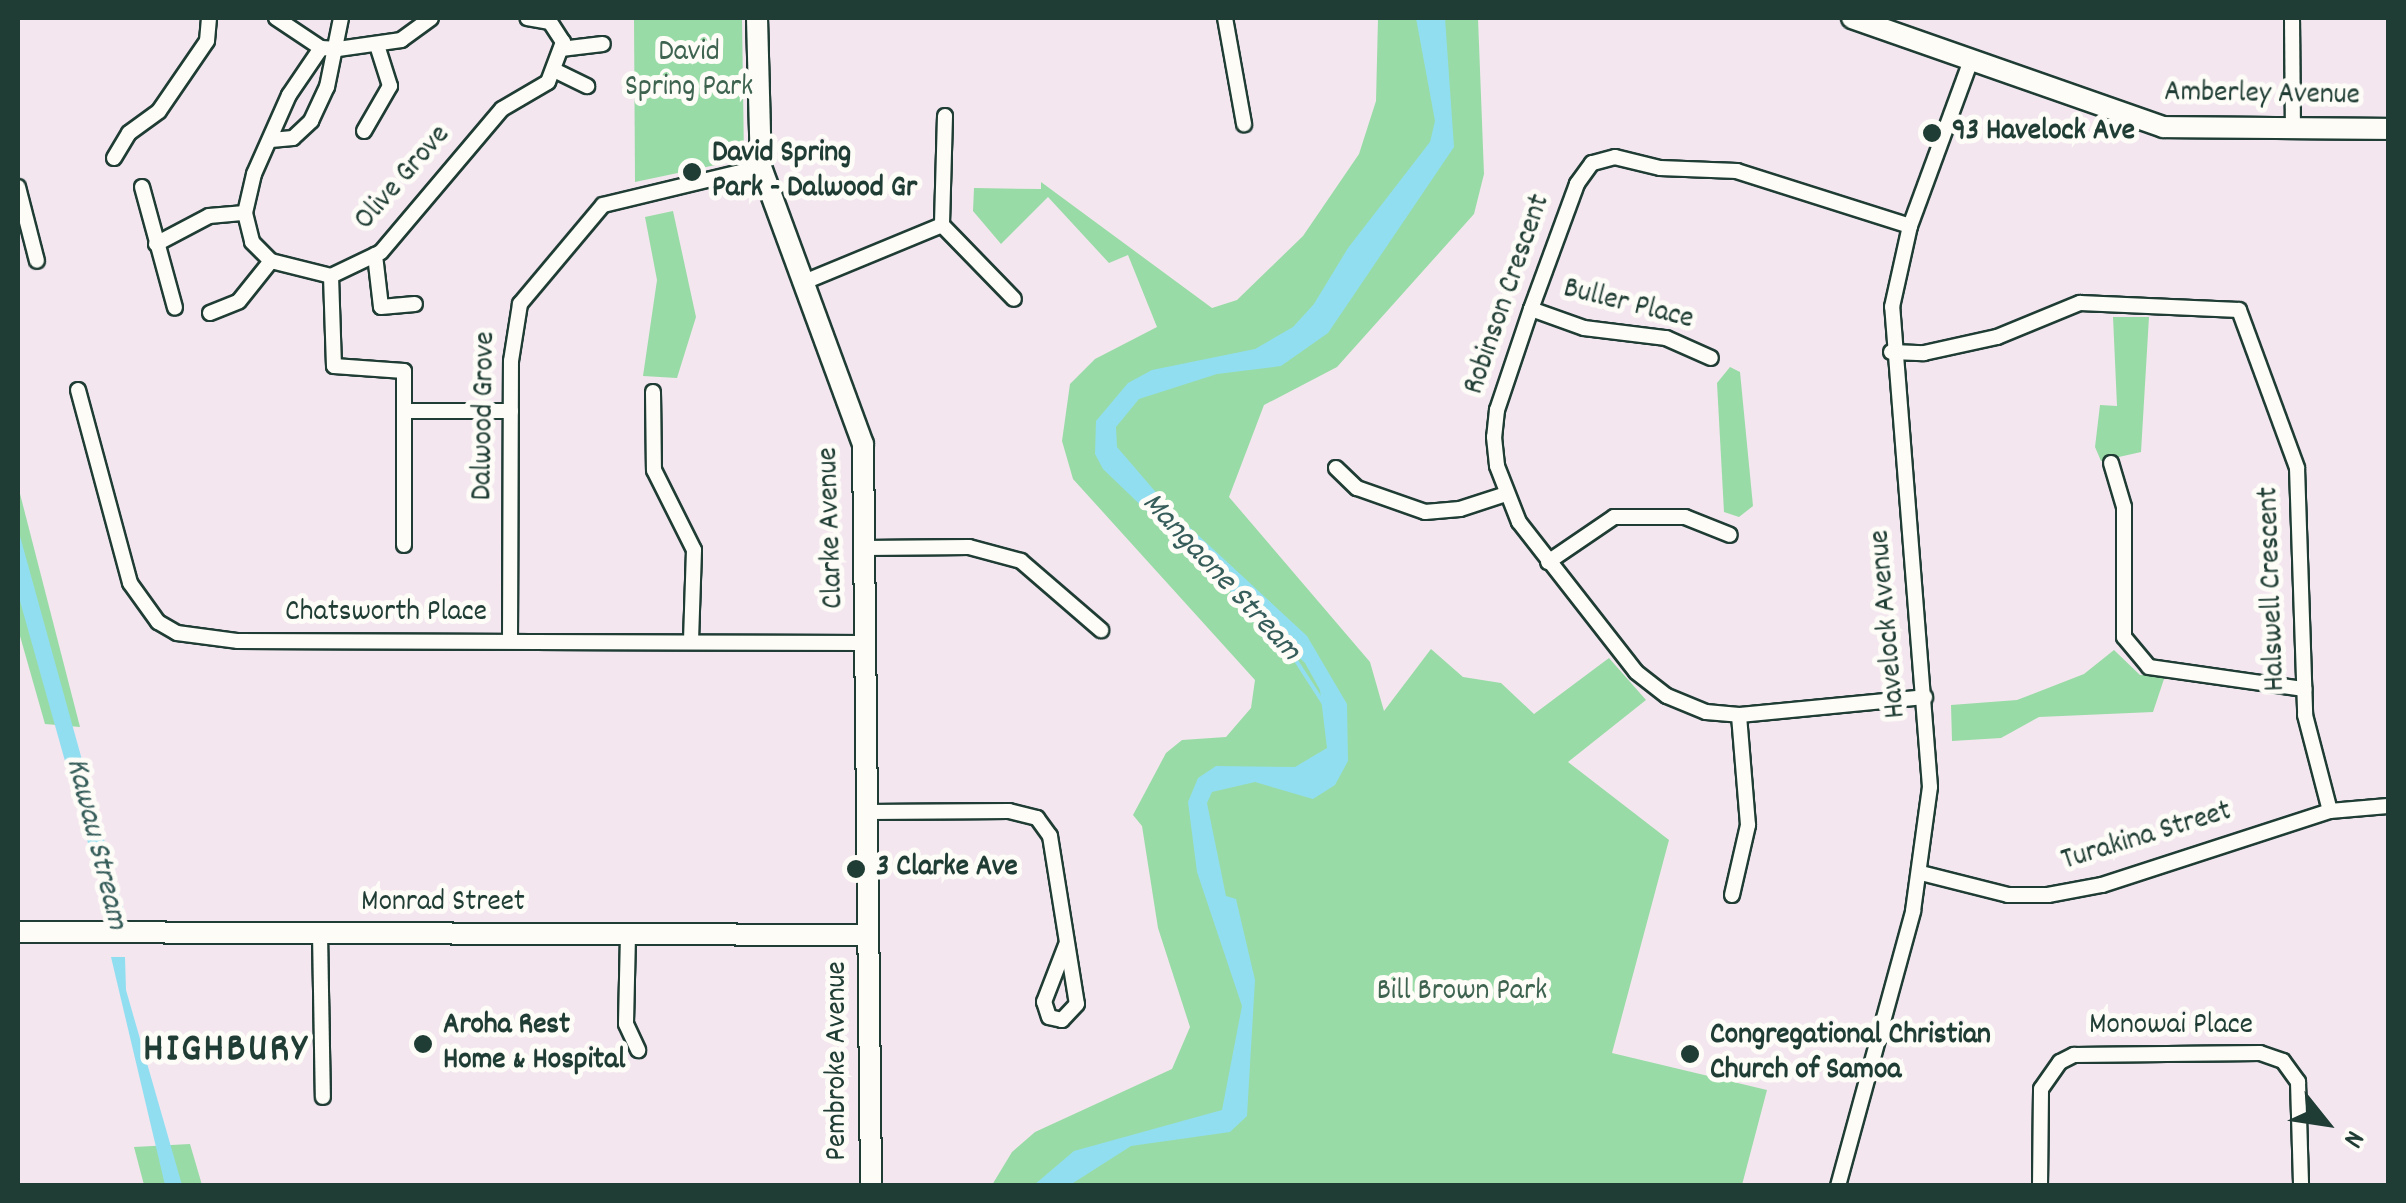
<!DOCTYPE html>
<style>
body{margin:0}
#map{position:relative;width:2406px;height:1203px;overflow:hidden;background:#f3e6ef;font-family:Dekko,sans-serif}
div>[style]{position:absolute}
.green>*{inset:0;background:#99dba6}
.water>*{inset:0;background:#91def1}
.stream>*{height:4px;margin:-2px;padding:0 2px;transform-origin:2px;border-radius:2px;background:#91def1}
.roads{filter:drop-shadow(2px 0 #1f3d34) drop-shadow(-2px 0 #1f3d34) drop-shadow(0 2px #1f3d34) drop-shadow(0 -2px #1f3d34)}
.street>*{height:14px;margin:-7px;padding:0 7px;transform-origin:7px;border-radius:7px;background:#fdfcf7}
.secondary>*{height:20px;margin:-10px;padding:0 10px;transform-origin:10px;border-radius:10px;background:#fdfcf7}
.dots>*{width:28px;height:28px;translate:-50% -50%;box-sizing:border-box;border:5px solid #fdfcf7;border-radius:50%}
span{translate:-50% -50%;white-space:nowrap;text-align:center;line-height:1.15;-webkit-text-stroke:10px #fdfcf7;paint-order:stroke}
.park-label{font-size:30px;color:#3e6450}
.street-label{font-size:30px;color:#1f3d34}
.poi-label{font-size:30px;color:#1f3d34;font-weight:700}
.left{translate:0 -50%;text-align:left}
.water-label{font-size:32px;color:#365d5a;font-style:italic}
.district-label{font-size:40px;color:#1f3d34;font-weight:700;letter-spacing:2.5px}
.frame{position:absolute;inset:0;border:20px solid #1f3d34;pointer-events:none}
.north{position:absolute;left:2276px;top:1073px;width:100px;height:100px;-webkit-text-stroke:8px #fdfcf7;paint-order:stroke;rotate:120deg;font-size:28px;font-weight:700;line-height:40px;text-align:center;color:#1f3d34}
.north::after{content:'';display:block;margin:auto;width:35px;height:45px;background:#1f3d34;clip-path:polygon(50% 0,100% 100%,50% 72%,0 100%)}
</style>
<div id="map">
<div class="green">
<div style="clip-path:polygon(634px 18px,742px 18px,744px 159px,635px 182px)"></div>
<div style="clip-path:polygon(1378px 18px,1478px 18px,1484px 174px,1474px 214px,1337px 367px,1264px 405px,1229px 497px,1370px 662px,1384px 711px,1431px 649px,1463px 677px,1501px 683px,1534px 714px,1609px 658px,1646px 700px,1568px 762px,1669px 840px,1612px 1053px,1767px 1090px,1742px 1185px,992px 1185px,1012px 1152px,1035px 1132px,1172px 1069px,1190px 1027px,1158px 928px,1142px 826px,1133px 815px,1166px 753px,1182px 740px,1226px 737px,1251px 708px,1255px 680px,1073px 479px,1062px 441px,1070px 384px,1095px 359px,1157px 327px,1128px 255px,1109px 263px,1048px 197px,1001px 244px,973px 211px,974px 188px,1041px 189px,1041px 182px,1212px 308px,1237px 300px,1303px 236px,1359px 154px,1376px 101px)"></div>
<div style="clip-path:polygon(673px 211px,696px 317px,677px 378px,643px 376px,657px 280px,645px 217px)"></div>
<div style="clip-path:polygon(2113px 317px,2149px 317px,2141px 452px,2101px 461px,2095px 447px,2100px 405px,2117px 406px)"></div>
<div style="clip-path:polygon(1730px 367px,1740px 372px,1753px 506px,1739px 517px,1724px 512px,1717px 383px)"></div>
<div style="clip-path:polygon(18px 486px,80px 727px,45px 724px,18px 629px)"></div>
<div style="clip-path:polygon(2114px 650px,2140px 675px,2165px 676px,2153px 712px,2039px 717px,2001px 738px,1952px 741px,1951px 705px,2017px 700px,2084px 674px)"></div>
<div style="clip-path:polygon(190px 1144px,202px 1185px,144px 1185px,134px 1147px)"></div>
</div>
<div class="water">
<div style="clip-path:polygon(1416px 18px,1445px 18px,1454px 147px,1328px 333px,1281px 366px,1217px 374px,1139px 399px,1116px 427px,1117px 447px,1172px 511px,1307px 636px,1347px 704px,1348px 761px,1335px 785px,1313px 799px,1255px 782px,1212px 792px,1207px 803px,1226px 896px,1236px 899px,1255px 980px,1247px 1116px,1230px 1132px,1131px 1146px,1070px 1185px,1034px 1185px,1074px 1151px,1222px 1110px,1242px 1006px,1197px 872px,1188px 802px,1198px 778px,1216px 766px,1295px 767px,1327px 748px,1320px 690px,1305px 663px,1103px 469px,1095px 454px,1096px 421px,1128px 383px,1152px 370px,1255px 349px,1293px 327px,1314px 304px,1348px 248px,1430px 142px,1435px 121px)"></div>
<div style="clip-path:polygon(18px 529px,125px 915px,108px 914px,18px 594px)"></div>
<div style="clip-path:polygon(111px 957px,125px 957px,126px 990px,182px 1185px,165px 1185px)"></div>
</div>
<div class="stream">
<div style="left:1286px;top:645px;width:70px;rotate:57.2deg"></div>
</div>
<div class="roads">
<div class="street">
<div style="left:276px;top:18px;width:54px;rotate:33.7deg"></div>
<div style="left:321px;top:48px;width:17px;rotate:3deg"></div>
<div style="left:338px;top:49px;width:64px;rotate:-8.1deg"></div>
<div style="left:401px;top:40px;width:37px;rotate:-36deg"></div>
<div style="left:1225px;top:18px;width:108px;rotate:79.8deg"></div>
<div style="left:2292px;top:18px;width:111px;rotate:89.5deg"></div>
<div style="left:321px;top:48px;width:57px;rotate:124.2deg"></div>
<div style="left:289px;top:95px;width:86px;rotate:113.9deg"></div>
<div style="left:254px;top:174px;width:40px;rotate:103deg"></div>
<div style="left:245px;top:213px;width:30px;rotate:76deg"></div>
<div style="left:252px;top:242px;width:27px;rotate:45deg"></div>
<div style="left:271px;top:261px;width:62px;rotate:14deg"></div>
<div style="left:331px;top:276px;width:55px;rotate:-25.6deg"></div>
<div style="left:381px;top:252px;width:187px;rotate:-49.8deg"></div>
<div style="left:502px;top:109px;width:53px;rotate:-30.4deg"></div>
<div style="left:548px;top:82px;width:43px;rotate:-69.4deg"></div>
<div style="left:563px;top:42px;width:24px;rotate:-123deg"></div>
<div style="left:550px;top:22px;width:23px;rotate:-170deg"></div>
<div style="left:561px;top:49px;width:42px;rotate:-6.8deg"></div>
<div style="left:554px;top:70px;width:37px;rotate:26deg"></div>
<div style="left:945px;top:116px;width:109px;rotate:91.6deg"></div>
<div style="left:942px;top:225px;width:103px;rotate:45.8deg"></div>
<div style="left:364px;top:131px;width:52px;rotate:-60deg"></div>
<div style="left:390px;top:86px;width:43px;rotate:-107.6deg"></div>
<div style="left:271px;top:140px;width:22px;rotate:-5deg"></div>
<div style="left:293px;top:138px;width:25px;rotate:-43deg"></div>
<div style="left:311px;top:121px;width:38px;rotate:-65deg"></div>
<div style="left:327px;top:87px;width:70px;rotate:-78.5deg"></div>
<div style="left:114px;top:158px;width:29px;rotate:-59deg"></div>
<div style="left:129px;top:133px;width:37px;rotate:-36deg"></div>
<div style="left:159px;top:111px;width:85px;rotate:-55.6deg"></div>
<div style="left:207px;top:41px;width:23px;rotate:-85deg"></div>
<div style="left:18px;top:187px;width:76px;rotate:75.6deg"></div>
<div style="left:142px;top:187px;width:125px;rotate:74.7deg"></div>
<div style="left:1910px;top:226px;width:182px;rotate:-162.4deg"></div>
<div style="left:1737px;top:171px;width:77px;rotate:-177.8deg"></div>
<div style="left:1660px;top:168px;width:46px;rotate:-166.3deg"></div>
<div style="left:1615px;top:157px;width:24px;rotate:165deg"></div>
<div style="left:1592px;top:163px;width:26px;rotate:126deg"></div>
<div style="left:1577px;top:184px;width:133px;rotate:110.2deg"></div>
<div style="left:1531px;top:309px;width:107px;rotate:108.6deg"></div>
<div style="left:1497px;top:410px;width:27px;rotate:96deg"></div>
<div style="left:1494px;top:437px;width:29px;rotate:84deg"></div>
<div style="left:1497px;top:466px;width:60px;rotate:68.6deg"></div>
<div style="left:1519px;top:522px;width:190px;rotate:52deg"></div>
<div style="left:1636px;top:672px;width:39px;rotate:38deg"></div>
<div style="left:1667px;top:696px;width:42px;rotate:22.3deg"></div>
<div style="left:1706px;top:712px;width:33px;rotate:5deg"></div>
<div style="left:1739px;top:715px;width:187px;rotate:-5.5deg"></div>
<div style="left:156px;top:244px;width:60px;rotate:-27.8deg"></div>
<div style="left:209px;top:216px;width:36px;rotate:-5deg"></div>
<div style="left:375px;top:255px;width:52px;rotate:83.4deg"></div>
<div style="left:381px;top:307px;width:34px;rotate:-5deg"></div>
<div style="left:331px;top:276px;width:90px;rotate:88.1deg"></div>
<div style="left:334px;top:366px;width:70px;rotate:4.1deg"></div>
<div style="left:404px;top:371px;width:174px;rotate:90deg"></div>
<div style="left:804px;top:282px;width:149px;rotate:-22.4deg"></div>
<div style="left:1531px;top:309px;width:56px;rotate:19.7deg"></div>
<div style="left:1584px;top:328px;width:83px;rotate:7deg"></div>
<div style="left:1666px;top:338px;width:49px;rotate:24deg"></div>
<div style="left:210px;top:313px;width:31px;rotate:-22deg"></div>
<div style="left:239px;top:301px;width:51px;rotate:-51.3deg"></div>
<div style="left:1891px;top:352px;width:33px;rotate:2deg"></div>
<div style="left:1924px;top:353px;width:75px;rotate:-12.4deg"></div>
<div style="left:1997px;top:337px;width:90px;rotate:-22.3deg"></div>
<div style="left:2080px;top:303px;width:159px;rotate:2.5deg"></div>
<div style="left:2239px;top:310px;width:168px;rotate:69.8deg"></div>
<div style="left:2297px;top:468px;width:247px;rotate:88.1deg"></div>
<div style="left:2305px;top:715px;width:99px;rotate:75.4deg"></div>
<div style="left:78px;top:390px;width:200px;rotate:74.9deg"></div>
<div style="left:130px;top:583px;width:48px;rotate:54.3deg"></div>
<div style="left:158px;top:622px;width:22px;rotate:30deg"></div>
<div style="left:177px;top:633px;width:62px;rotate:7.5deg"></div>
<div style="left:238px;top:641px;width:627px;rotate:0.18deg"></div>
<div style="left:653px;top:392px;width:78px;rotate:89.3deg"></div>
<div style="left:654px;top:470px;width:89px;rotate:63.4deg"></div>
<div style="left:694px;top:550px;width:89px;rotate:91.9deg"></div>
<div style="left:404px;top:411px;width:107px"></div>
<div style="left:2111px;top:463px;width:46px;rotate:73.5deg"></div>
<div style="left:2124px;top:507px;width:130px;rotate:90deg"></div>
<div style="left:2124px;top:637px;width:39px;rotate:50deg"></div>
<div style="left:2149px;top:667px;width:157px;rotate:8.1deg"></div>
<div style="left:1336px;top:468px;width:29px;rotate:44deg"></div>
<div style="left:1357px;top:488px;width:72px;rotate:19.4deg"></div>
<div style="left:1425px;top:512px;width:35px;rotate:-5deg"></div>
<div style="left:1460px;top:509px;width:48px;rotate:-18.1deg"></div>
<div style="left:865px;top:548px;width:104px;rotate:-0.6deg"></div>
<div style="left:969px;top:547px;width:54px;rotate:15.1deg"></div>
<div style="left:1021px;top:561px;width:106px;rotate:40.8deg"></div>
<div style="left:1548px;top:562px;width:80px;rotate:-34.3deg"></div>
<div style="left:1614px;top:517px;width:71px"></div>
<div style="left:1685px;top:517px;width:48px;rotate:21.8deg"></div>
<div style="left:510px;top:641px;width:280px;rotate:-89.8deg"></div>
<div style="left:511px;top:361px;width:58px;rotate:-81deg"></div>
<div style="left:520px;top:304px;width:129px;rotate:-50deg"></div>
<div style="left:603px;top:205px;width:163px;rotate:-13.5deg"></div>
<div style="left:868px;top:812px;width:141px;rotate:-0.4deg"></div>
<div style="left:1009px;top:811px;width:29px;rotate:14deg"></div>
<div style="left:1037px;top:818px;width:22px;rotate:54deg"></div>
<div style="left:1050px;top:836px;width:170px;rotate:80.9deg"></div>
<div style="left:1077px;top:1004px;width:22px;rotate:133deg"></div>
<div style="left:1062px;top:1020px;width:13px;rotate:-167deg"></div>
<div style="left:1049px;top:1017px;width:16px;rotate:-108deg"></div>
<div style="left:1044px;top:1002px;width:61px;rotate:-68.9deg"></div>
<div style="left:1921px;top:873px;width:90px;rotate:14.2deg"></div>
<div style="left:2008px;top:895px;width:40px"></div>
<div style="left:2048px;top:895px;width:55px;rotate:-10.5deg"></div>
<div style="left:2102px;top:885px;width:240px;rotate:-18deg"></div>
<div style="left:2330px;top:811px;width:58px;rotate:-4.9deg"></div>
<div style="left:1732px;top:895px;width:72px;rotate:-77.1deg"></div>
<div style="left:1748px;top:825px;width:110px;rotate:-94.7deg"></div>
<div style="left:320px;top:933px;width:164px;rotate:89deg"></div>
<div style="left:628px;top:935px;width:89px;rotate:91.3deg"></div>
<div style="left:626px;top:1024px;width:29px;rotate:65deg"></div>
<div style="left:1838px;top:1186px;width:285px;rotate:-74.7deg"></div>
<div style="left:1913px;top:911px;width:125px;rotate:-82.2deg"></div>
<div style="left:1930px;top:787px;width:482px;rotate:-94.5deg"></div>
<div style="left:1892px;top:307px;width:83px;rotate:-77.5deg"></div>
<div style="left:1910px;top:226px;width:177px;rotate:-69.8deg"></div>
<div style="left:2040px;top:1186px;width:97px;rotate:-89.4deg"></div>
<div style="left:2041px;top:1089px;width:33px;rotate:-55deg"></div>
<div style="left:2060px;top:1062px;width:16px;rotate:-27deg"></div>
<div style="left:2074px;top:1055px;width:186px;rotate:-0.6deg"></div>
<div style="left:2260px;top:1053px;width:24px;rotate:19deg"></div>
<div style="left:2283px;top:1061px;width:26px;rotate:54deg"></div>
<div style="left:2298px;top:1082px;width:104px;rotate:88.3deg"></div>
</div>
<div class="secondary">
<div style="left:757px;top:18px;width:149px;rotate:88.5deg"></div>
<div style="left:761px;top:167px;width:295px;rotate:69.8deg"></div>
<div style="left:863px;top:444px;width:742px;rotate:89.38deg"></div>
<div style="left:1852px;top:18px;width:330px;rotate:19.3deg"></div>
<div style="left:2163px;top:127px;width:225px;rotate:0.5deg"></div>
<div style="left:18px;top:932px;width:850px;rotate:0.2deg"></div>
</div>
</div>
<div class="dots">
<div style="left:1932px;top:133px;background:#1f3d34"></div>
<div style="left:692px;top:172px;background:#1f3d34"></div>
<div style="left:856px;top:869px;background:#1f3d34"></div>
<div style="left:423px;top:1044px;background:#1f3d34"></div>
<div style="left:1690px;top:1054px;background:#1f3d34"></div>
</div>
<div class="park-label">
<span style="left:689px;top:71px">David<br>Spring Park</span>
<span style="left:1462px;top:993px">Bill Brown Park</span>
</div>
<div class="street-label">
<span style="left:2262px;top:96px;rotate:1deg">Amberley Avenue</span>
<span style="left:404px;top:179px;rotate:-49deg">Olive Grove</span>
<span style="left:1509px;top:295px;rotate:-71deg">Robinson Crescent</span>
<span style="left:1628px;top:306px;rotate:14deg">Buller Place</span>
<span style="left:486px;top:416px;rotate:-89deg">Dalwood Grove</span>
<span style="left:833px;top:528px;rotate:-92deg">Clarke Avenue</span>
<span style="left:2274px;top:589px;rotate:-92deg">Halswell Crescent</span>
<span style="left:386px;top:614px">Chatsworth Place</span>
<span style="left:1890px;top:624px;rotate:-95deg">Havelock Avenue</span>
<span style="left:2147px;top:838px;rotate:-17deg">Turakina Street</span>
<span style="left:443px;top:904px">Monrad Street</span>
<span style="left:2171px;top:1027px">Monowai Place</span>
<span style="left:839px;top:1061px;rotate:-90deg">Pembroke Avenue</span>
</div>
<div class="poi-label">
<span class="left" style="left:1952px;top:133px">93 Havelock Ave</span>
<span class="left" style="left:712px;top:172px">David Spring<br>Park - Dalwood Gr</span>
<span class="left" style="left:876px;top:869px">3 Clarke Ave</span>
<span class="left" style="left:443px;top:1044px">Aroha Rest<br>Home &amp; Hospital</span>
<span class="left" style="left:1710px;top:1054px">Congregational Christian<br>Church of Samoa</span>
</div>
<div class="water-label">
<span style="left:1220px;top:578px;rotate:47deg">Mangaone Stream</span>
<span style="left:95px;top:844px;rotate:76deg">Kawau Stream</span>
</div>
<div class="district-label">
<span style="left:226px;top:1052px">HIGHBURY</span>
</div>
<div class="frame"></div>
<div class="north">N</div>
</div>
